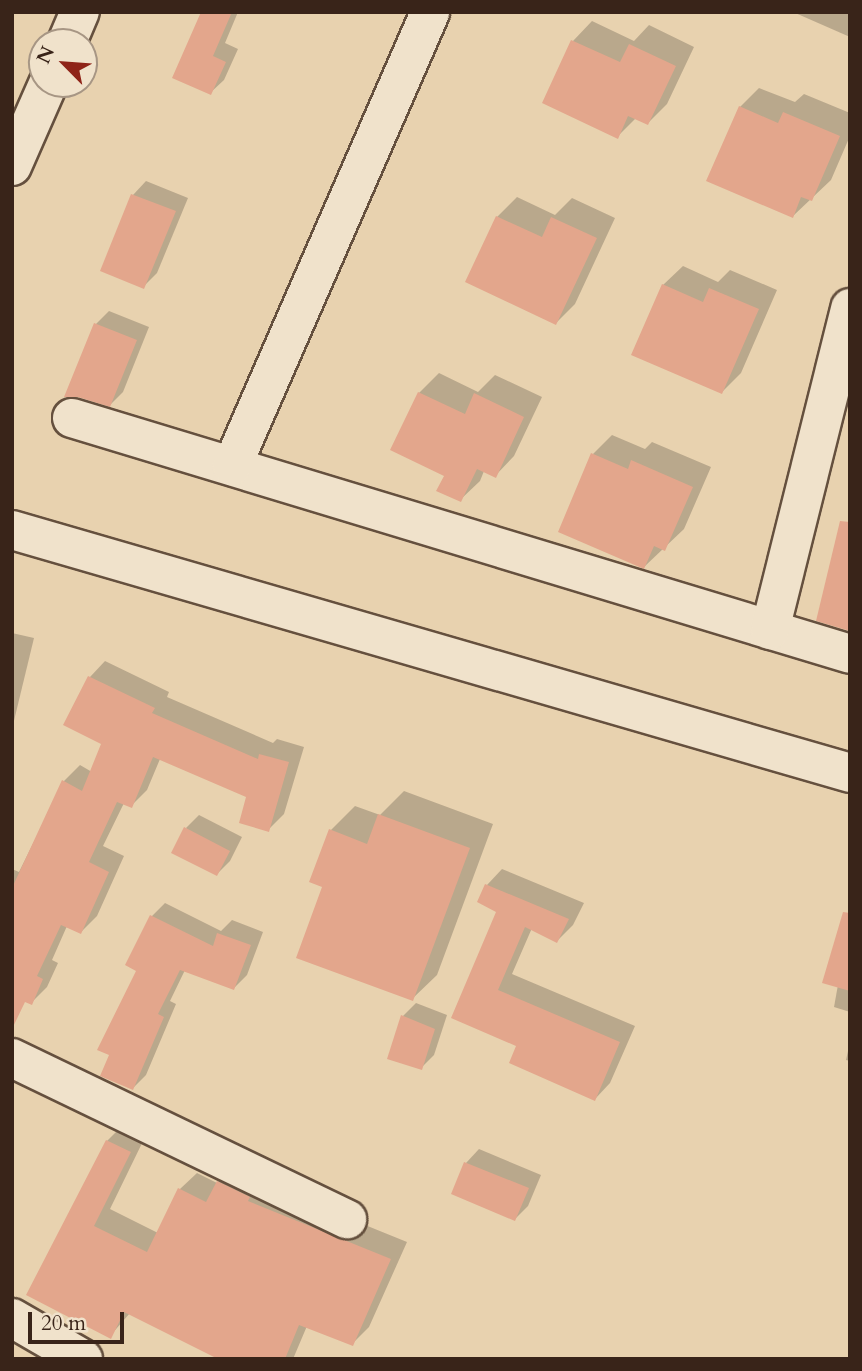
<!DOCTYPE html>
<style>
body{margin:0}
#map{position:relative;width:862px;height:1371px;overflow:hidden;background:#e8d2af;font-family:Cardo,serif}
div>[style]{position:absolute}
.shadow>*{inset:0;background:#0003}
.building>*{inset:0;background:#e3a68c}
.roads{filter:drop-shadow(2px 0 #65503e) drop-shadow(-2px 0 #65503e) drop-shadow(0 2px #65503e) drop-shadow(0 -2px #65503e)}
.minor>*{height:38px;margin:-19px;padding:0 19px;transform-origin:19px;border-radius:19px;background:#f0e2cb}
span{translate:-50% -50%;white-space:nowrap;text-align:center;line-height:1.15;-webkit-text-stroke:6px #f0e2cb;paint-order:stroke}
.frame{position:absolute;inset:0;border:14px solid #392419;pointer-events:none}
.north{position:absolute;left:28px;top:28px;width:70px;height:70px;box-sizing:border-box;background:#f0e2cb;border:2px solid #a79684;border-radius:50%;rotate:295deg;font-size:19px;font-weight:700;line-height:28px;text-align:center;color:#392419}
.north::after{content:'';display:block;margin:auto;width:24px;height:32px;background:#8f2418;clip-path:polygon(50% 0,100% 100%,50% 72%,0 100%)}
.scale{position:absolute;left:28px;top:1312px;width:96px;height:32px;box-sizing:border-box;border:4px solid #392419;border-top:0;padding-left:9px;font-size:21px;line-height:24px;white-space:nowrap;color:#392419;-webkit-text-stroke:5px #f0e2cb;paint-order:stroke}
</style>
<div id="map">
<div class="shadow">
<div style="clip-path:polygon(203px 12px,238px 12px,225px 43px,238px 49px,224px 80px,210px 93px)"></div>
<div style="clip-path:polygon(793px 12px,850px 12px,850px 37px)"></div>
<div style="clip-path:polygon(592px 21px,634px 41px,649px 25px,694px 47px,667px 104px,648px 123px,636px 118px,617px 137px,544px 103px,573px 41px)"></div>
<div style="clip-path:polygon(759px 88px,795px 102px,804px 94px,850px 113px,850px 136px,831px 180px,793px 216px,740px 107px)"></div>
<div style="clip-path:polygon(146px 181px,188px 198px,157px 273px,144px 286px,102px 270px,133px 195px)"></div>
<div style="clip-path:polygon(517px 197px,555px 215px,572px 198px,615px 218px,575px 304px,556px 323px,467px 282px,497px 217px)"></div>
<div style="clip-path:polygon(683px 266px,718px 282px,730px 270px,777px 290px,741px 373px,722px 392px,663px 285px)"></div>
<div style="clip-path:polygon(109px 311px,149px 327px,123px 392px,110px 405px,79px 395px,96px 324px)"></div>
<div style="clip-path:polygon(439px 373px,478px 392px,495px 375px,542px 397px,514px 456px,495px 476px,484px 471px,480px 481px,460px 500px,446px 475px,419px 393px)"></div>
<div style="clip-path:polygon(612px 435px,645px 449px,652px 442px,711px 467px,684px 529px,644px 567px,593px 454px)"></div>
<div style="clip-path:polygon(12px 633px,34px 638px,12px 729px)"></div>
<div style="clip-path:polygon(105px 661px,169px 692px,167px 697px,273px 743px,277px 739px,304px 747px,284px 814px,268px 830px,248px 796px,160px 759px,147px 790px,131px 806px,124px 803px,103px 846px,124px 856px,97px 916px,81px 932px,67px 926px,52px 960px,58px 963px,47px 987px,31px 1003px,12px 995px,12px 869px,19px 872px,64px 781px,80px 765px,92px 772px,104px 743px,66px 724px,90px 677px)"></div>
<div style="clip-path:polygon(404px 791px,493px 824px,437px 975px,412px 999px,325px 886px,331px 830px,355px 806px,380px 815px)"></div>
<div style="clip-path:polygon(199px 815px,242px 837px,230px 861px,217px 874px,186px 828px)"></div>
<div style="clip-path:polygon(502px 869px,584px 903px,573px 925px,557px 941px,532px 928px,512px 974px,635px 1026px,610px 1083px,595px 1099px,519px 1045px,453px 1017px,498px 911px,479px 901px,487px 885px)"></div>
<div style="clip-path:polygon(165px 903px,221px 931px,232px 920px,263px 932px,247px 975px,234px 988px,185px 970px,170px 1001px,176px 1004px,146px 1075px,133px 1088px,138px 970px,127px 964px,152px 916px)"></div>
<div style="clip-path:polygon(850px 918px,850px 1012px,834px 1007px)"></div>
<div style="clip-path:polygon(416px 1003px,447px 1015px,434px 1055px,421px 1068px,403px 1016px)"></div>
<div style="clip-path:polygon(850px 1042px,850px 1061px,846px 1060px)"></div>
<div style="clip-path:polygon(124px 1124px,146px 1135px,110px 1209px,158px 1233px,180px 1189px,197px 1173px,217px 1183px,235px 1165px,264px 1184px,407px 1242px,369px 1327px,352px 1344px,307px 1326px,293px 1359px,220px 1359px,130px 1313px,110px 1336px,28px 1294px,107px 1141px)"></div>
<div style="clip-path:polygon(479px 1149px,541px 1175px,528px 1206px,515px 1219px,453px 1193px,466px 1163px)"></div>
</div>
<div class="building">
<div style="clip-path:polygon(201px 12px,232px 12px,213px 56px,226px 62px,211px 95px,172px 78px)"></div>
<div style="clip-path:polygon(571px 40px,620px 62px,629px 44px,676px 66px,648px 125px,628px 116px,618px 139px,542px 103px)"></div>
<div style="clip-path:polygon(739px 106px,778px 123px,783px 112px,840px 136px,812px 201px,801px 197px,793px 218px,706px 181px)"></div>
<div style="clip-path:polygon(131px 194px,176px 211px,144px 289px,100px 271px)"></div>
<div style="clip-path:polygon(496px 216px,542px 237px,551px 217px,597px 238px,556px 325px,465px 282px)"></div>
<div style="clip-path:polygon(662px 284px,703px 302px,709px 288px,759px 309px,722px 394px,631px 355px)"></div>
<div style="clip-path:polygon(94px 323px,137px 340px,110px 407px,78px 397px,64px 397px)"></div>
<div style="clip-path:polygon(418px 392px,465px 414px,474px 393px,524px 417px,496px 478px,477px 469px,461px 502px,436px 491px,444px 476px,390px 450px)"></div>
<div style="clip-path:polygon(591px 453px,628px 469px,631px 460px,693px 487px,665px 551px,654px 546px,644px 569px,558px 532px)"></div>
<div style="clip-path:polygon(840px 521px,850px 522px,850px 631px,816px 621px)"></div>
<div style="clip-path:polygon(88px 676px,155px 708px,152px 713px,258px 759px,259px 754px,289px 762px,269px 832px,239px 823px,246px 797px,153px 757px,132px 808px,117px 802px,89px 862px,109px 872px,81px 934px,61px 925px,37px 976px,43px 979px,32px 1005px,25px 1002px,12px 1029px,12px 888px,62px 780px,82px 791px,101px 744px,63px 725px)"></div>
<div style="clip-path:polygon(378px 814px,470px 848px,413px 1001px,296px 958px,322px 887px,309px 882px,329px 829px,367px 844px)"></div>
<div style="clip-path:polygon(184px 827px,230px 851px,217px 876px,171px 853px)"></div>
<div style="clip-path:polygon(485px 884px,569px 919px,557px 943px,525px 927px,498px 990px,620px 1042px,595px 1101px,509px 1063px,516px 1046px,451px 1018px,496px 912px,477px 902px)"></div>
<div style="clip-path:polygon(843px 912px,850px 913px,850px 991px,822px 983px)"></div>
<div style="clip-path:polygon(150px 915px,213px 946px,217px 933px,251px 945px,234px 990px,180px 970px,158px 1014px,164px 1017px,133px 1090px,100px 1076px,109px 1055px,97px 1050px,136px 971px,125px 965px)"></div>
<div style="clip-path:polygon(401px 1015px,435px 1029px,422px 1070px,387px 1059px)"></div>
<div style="clip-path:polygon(106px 1140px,131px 1152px,94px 1226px,147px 1252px,178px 1188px,206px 1202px,217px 1181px,250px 1197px,248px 1201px,391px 1259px,353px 1346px,299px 1325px,285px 1359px,218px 1359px,124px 1312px,111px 1339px,26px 1295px)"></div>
<div style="clip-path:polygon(464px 1162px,529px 1188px,515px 1221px,451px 1194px)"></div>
</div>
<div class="roads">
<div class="minor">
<div style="left:67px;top:42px;width:33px;rotate:-67deg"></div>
<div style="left:12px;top:166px;width:90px;rotate:-66.3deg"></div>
<div style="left:72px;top:418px;width:813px;rotate:16.87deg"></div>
<div style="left:232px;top:466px;width:495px;rotate:-66.4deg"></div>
<div style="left:12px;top:530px;width:873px;rotate:16.17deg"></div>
<div style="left:770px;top:630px;width:332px;rotate:-76deg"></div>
<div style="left:12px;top:1058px;width:372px;rotate:25.7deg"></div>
<div style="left:12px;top:1318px;width:82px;rotate:30deg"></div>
</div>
</div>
<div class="frame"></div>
<div class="north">N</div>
<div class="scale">20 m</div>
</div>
